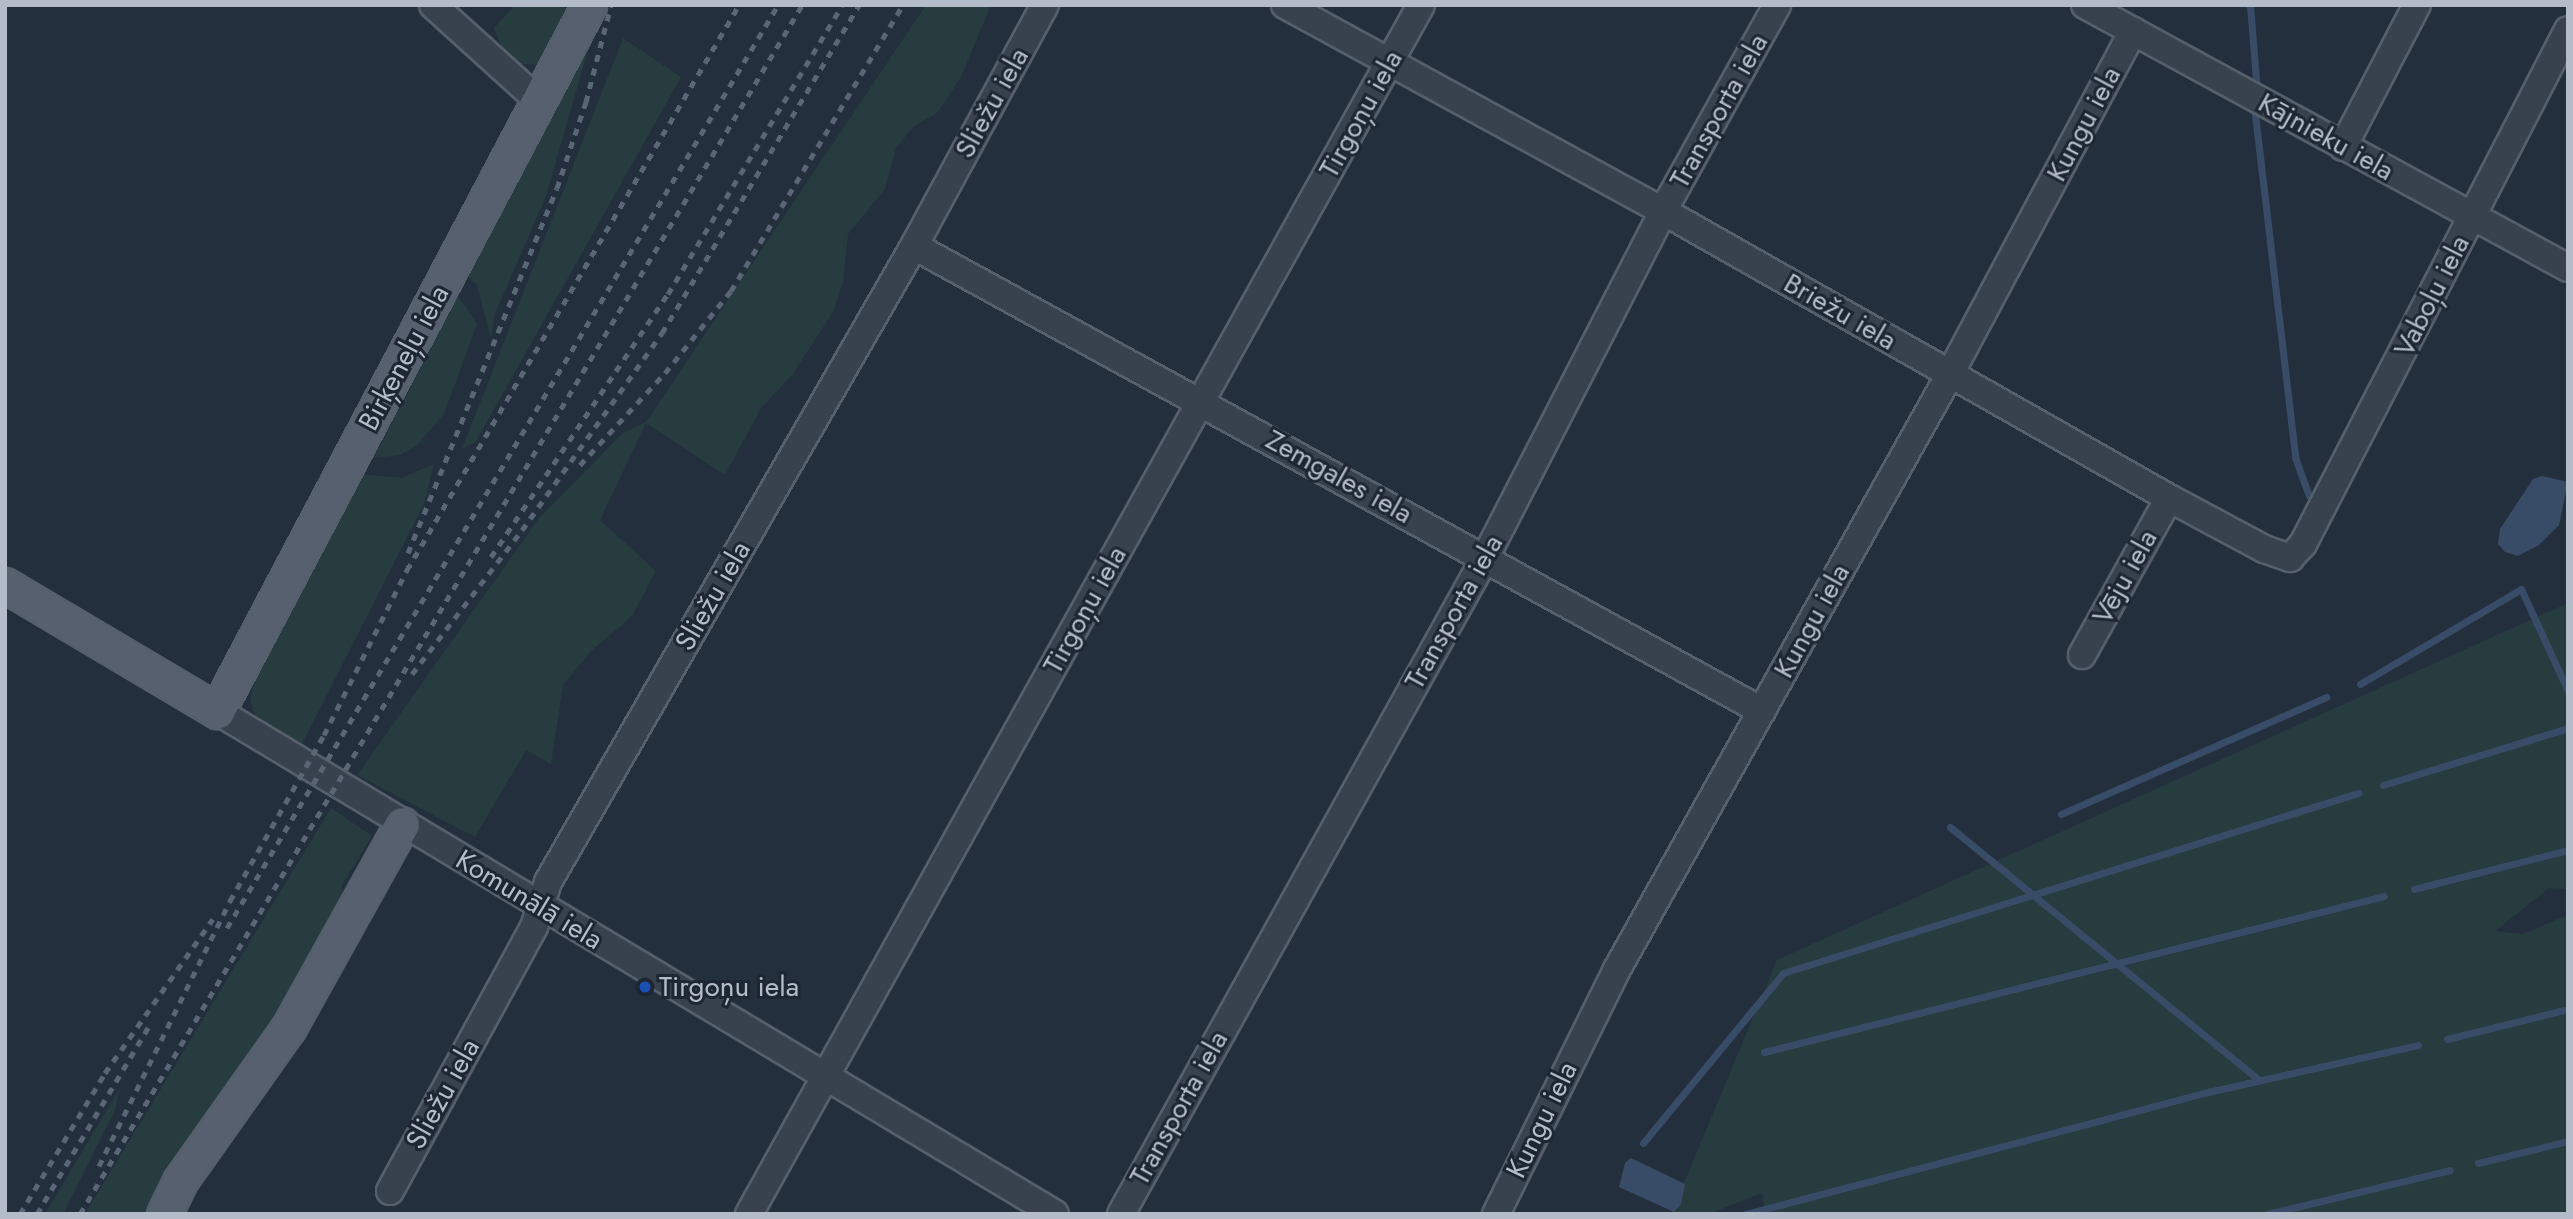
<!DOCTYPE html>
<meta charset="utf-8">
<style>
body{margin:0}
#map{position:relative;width:2573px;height:1219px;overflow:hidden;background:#242f3e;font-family:Jost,sans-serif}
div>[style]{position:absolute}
.green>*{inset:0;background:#263c3f}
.water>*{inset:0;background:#394c67}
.stream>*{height:7px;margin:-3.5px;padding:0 3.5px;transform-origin:3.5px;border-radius:3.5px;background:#394c67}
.roads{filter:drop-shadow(2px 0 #565f6c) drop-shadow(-2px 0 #565f6c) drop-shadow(0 2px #565f6c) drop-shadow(0 -2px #565f6c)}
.minor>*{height:26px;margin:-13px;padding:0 13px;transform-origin:13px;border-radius:13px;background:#38414e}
.major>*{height:33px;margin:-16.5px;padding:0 16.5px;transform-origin:16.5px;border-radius:16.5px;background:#56606e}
.rail>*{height:5px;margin-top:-2.5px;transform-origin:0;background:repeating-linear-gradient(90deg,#5a6575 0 7px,transparent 0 14px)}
.dots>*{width:19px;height:19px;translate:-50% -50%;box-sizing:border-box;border:4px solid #1d2633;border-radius:50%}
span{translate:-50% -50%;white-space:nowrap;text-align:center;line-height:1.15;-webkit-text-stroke:6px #1d2633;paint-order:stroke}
.street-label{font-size:28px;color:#b4bcc9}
.poi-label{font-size:28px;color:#b4bcc9}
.left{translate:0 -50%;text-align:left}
.frame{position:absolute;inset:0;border:7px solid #b4bcc9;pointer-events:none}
</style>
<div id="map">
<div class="green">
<div style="clip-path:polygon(515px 5px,574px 5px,537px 65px,522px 64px,504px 53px,494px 28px)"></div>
<div style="clip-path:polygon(601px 5px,546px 196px,495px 314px,491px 339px,477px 285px,465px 274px)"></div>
<div style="clip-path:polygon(926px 5px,991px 5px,961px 77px,938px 112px,913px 127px,896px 148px,885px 189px,848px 234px,843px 282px,833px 312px,792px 375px,761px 408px,725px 475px,646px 423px,600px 520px,656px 571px,632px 616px,591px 651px,563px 685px,551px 764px,526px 750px,475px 837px,357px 775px,539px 518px,623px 433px,646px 422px)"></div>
<div style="clip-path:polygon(623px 38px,681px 77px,475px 443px,462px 449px)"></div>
<div style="clip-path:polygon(458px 296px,477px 324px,444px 414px,417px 445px,400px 455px,374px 458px)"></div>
<div style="clip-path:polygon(434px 464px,424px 504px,301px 746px,257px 720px,250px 701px,260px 655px,361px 474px,401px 478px)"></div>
<div style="clip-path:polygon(2568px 603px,2568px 889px,2549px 888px,2495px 931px,2523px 934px,2568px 915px,2568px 1214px,1765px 1214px,1762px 1193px,1708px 1214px,1671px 1214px,1777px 960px)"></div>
<div style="clip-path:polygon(331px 808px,372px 836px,342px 885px,343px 903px,262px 1047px,152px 1214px,85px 1214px)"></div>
<div style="clip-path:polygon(120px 1088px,115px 1110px,63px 1214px,45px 1214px)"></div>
</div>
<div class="water">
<div style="clip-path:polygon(2542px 476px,2568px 482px,2559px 525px,2539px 545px,2518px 556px,2505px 552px,2498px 544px,2500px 529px,2533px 479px)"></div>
<div style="clip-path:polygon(1631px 1158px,1685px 1184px,1681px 1204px,1674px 1212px,1619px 1187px,1625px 1163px)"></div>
</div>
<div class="stream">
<div style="left:2250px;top:5px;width:75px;rotate:85.4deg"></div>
<div style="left:2255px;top:114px;width:345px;rotate:83.3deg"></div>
<div style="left:2295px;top:457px;width:41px;rotate:70.3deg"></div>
<div style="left:2360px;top:684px;width:187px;rotate:-30.5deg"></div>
<div style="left:2521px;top:589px;width:112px;rotate:65.3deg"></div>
<div style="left:2383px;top:785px;width:194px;rotate:-17.1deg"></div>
<div style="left:2061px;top:814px;width:290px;rotate:-23.8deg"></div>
<div style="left:1950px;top:827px;width:399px;rotate:39.3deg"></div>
<div style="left:2414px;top:889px;width:159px;rotate:-14.2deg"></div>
<div style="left:2447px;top:1039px;width:125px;rotate:-13.9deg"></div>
<div style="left:1764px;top:1052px;width:639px;rotate:-14.12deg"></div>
<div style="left:1643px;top:1143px;width:220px;rotate:-50.5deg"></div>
<div style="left:1783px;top:973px;width:603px;rotate:-17.38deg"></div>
<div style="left:2478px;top:1163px;width:93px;rotate:-13.7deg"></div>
<div style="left:1746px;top:1214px;width:478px;rotate:-14.8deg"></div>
<div style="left:2208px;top:1092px;width:215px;rotate:-12.6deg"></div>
<div style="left:2267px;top:1214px;width:188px;rotate:-13.5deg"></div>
</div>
<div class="roads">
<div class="minor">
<div style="left:433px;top:5px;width:143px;rotate:42.2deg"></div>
<div style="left:1285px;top:5px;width:430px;rotate:28.6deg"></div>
<div style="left:1663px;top:211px;width:582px;rotate:29.56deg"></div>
<div style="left:2169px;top:498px;width:108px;rotate:28.2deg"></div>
<div style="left:2264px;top:549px;width:28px;rotate:19deg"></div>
<div style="left:2290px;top:558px;width:19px;rotate:-47deg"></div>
<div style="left:2303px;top:544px;width:578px;rotate:-62.73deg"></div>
<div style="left:2085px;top:5px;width:550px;rotate:28.57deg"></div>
<div style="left:2343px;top:147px;width:160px;rotate:-62.5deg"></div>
<div style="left:914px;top:246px;width:967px;rotate:28.74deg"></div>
<div style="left:2082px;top:655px;width:179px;rotate:-61deg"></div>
<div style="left:217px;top:711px;width:977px;rotate:30.97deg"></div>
<div style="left:390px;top:1191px;width:301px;rotate:-61.4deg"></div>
<div style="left:534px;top:927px;width:47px;rotate:-72.7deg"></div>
<div style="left:548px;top:882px;width:734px;rotate:-60.08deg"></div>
<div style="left:914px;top:246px;width:274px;rotate:-61.5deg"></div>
<div style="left:749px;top:1214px;width:1383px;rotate:-60.93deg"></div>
<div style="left:1121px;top:1214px;width:750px;rotate:-60.98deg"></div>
<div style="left:1485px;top:558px;width:390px;rotate:-62.8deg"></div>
<div style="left:1663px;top:211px;width:235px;rotate:-61deg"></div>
<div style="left:1496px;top:1214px;width:271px;rotate:-63.7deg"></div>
<div style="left:1616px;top:971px;width:684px;rotate:-60.77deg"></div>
<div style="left:1950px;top:374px;width:389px;rotate:-61.9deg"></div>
</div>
<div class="major">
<div style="left:5px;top:585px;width:247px;rotate:30.7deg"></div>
<div style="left:217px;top:711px;width:798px;rotate:-62.21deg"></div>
<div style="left:164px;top:1214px;width:37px;rotate:-64deg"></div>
<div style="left:180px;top:1181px;width:189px;rotate:-54.7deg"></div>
<div style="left:289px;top:1027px;width:232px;rotate:-60.9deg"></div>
</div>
</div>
<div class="rail">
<div style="left:580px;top:465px;width:125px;rotate:-47.3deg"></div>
<div style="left:665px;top:373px;width:105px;rotate:-51.2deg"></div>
<div style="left:731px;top:291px;width:334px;rotate:-59deg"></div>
<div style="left:408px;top:553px;width:394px;rotate:-67.8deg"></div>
<div style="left:557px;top:188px;width:91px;rotate:-71.4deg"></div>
<div style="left:586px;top:102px;width:100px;rotate:-75.5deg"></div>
<div style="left:491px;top:557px;width:317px;rotate:-56.1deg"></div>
<div style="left:668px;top:294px;width:337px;rotate:-58.9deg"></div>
<div style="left:412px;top:674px;width:181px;rotate:-52.6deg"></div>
<div style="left:522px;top:530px;width:242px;rotate:-54.6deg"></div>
<div style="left:662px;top:333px;width:383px;rotate:-59deg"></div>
<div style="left:227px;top:928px;width:1075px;rotate:-59.16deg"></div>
<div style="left:99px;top:1166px;width:296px;rotate:-63.7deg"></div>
<div style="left:230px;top:901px;width:191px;rotate:-60.5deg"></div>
<div style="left:324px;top:735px;width:185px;rotate:-63.3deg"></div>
<div style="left:407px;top:570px;width:655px;rotate:-59.56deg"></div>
<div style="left:20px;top:1214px;width:165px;rotate:-58.9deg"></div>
<div style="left:105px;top:1073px;width:188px;rotate:-55deg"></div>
<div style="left:37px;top:1214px;width:219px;rotate:-59.2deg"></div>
<div style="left:80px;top:1214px;width:1408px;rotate:-59.15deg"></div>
</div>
<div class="dots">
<div style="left:645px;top:987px;background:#1a4fb4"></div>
</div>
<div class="street-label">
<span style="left:992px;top:103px;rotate:-61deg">Sliežu iela</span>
<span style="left:1719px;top:111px;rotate:-61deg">Transporta iela</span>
<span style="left:1361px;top:114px;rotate:-61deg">Tirgoņu iela</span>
<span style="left:2084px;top:124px;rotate:-62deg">Kungu iela</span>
<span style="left:2326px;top:137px;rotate:29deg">Kājnieku iela</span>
<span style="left:2432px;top:296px;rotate:-63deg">Vaboļu iela</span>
<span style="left:1840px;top:312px;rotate:30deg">Briežu iela</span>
<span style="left:404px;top:358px;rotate:-62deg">Birķeneļu iela</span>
<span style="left:1339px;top:477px;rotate:29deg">Zemgales iela</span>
<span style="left:2125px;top:577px;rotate:-61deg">Vēju iela</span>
<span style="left:713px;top:596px;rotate:-60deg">Sliežu iela</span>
<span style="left:1085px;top:610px;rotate:-61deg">Tirgoņu iela</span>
<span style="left:1454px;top:612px;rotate:-61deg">Transporta iela</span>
<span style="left:1812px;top:621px;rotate:-61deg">Kungu iela</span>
<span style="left:529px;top:900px;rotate:31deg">Komunālā iela</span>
<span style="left:443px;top:1094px;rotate:-61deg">Sliežu iela</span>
<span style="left:1179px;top:1108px;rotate:-61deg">Transporta iela</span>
<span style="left:1542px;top:1120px;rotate:-64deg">Kungu iela</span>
</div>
<div class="poi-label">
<span class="left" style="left:659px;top:987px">Tirgoņu iela</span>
</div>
<div class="frame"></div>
</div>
